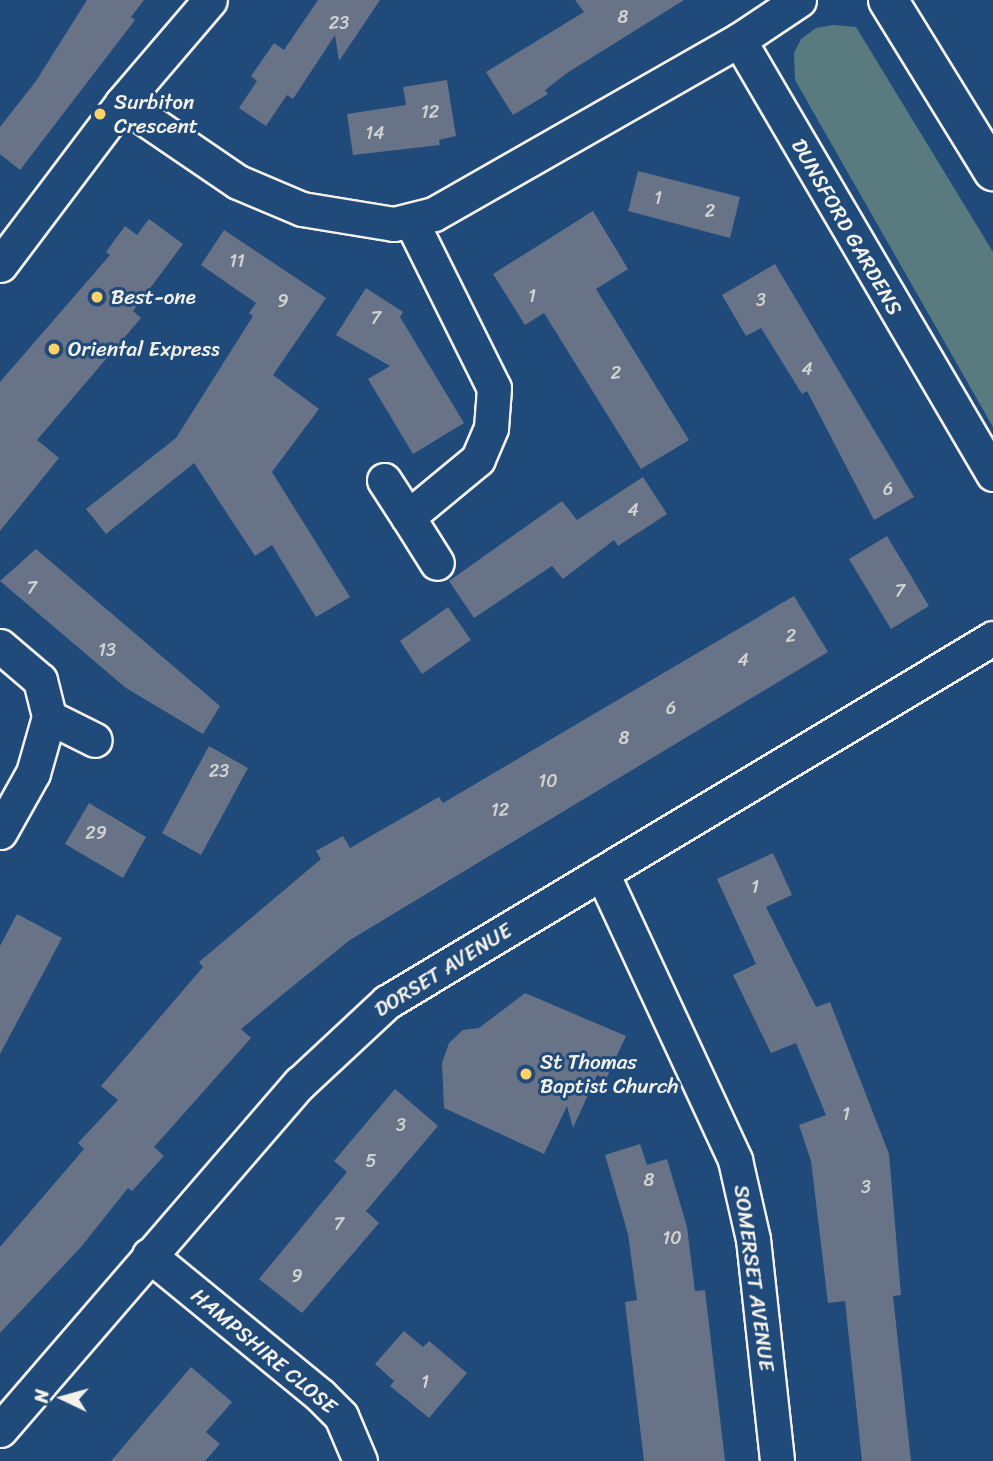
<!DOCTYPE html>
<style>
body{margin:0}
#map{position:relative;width:993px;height:1461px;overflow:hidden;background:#1f4a7a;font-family:Sriracha,sans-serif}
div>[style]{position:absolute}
.green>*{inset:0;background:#597b80}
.building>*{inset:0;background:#697388}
.roads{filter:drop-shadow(2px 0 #f4f1e8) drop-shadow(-2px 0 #f4f1e8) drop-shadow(0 2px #f4f1e8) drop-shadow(0 -2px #f4f1e8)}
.street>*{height:33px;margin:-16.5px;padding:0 16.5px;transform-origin:16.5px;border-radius:16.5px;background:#1f4a7a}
.secondary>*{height:38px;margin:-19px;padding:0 19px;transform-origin:19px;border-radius:19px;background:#1f4a7a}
.dots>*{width:19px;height:19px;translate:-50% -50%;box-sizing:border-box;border:4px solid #1f4a7a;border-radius:50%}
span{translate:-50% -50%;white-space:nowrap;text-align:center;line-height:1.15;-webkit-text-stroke:6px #1f4a7a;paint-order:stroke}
.number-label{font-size:18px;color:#d1d2d0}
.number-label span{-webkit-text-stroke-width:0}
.poi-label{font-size:21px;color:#f4f1e8}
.left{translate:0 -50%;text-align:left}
.street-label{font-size:21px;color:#f4f1e8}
.north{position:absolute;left:28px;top:1363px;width:70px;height:70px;-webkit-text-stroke:5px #1f4a7a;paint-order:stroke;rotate:275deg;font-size:19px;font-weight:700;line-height:28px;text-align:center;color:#f4f1e8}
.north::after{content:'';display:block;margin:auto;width:24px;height:32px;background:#f4f1e8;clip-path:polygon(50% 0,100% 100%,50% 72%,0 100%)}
</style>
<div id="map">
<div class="green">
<div style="clip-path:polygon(833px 25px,856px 27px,993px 252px,993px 427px,795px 80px,794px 53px,801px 39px,816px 28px)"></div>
</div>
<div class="building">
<div style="clip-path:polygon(87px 0,144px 0,131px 17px,135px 20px,20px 170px,0 154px,0 127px,36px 81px)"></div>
<div style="clip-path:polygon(318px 0,380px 0,339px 61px,335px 35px,293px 99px,287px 95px,266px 126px,239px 108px,257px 81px,251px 76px,274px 43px,284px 50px)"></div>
<div style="clip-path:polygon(575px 0,684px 0,567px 73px,545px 90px,548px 94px,513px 115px,486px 72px,584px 12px)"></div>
<div style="clip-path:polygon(447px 80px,456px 136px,439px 140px,440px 145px,353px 155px,347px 114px,406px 105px,403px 87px)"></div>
<div style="clip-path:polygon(638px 171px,740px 197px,730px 238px,628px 211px)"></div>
<div style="clip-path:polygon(593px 211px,628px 269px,596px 289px,689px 440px,641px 469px,544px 313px,525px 325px,493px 274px)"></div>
<div style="clip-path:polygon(149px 219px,183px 244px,133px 311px,141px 318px,37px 440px,59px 458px,0 531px,0 382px,110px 255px,106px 252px,125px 226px,137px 235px)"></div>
<div style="clip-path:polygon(224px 230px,326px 298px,273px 375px,319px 409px,272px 472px,350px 597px,316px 617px,272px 545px,255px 556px,194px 463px,106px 534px,86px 509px,176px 438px,253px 316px,249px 313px,256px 303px,201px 265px)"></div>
<div style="clip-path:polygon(775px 264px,914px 497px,874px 520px,807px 391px,802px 394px,761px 328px,746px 336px,722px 295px)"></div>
<div style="clip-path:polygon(366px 288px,403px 312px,400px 317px,464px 423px,413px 454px,368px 379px,390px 366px,336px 335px)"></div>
<div style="clip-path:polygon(643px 477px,667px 514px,618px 546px,614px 540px,563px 579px,552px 566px,474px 618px,449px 581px,562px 501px,577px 520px)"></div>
<div style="clip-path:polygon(887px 536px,929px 606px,891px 629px,849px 559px)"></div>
<div style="clip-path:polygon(36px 549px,220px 706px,203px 734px,126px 688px,0 581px)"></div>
<div style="clip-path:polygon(794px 596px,828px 652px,350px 940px,282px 995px,241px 1029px,251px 1038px,154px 1147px,164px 1156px,132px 1191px,128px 1188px,81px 1247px,0 1333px,0 1247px,84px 1149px,78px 1143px,118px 1100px,101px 1086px,203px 967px,199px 962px,321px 859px,316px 851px,343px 836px,350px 848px,439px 797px,443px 803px)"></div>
<div style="clip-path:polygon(448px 607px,471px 640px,422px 674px,400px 641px)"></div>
<div style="clip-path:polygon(209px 746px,248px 768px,201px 855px,162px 833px)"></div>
<div style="clip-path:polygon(89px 803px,146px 837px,123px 878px,65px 844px)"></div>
<div style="clip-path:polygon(773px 853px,792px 895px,766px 907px,816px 1007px,830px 1002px,889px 1154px,901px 1295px,893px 1296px,911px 1461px,862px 1461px,845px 1301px,828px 1303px,811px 1161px,799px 1125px,826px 1115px,796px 1043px,771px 1053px,733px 975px,756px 964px,717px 879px)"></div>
<div style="clip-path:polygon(17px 914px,62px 938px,0 1054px,0 946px)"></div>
<div style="clip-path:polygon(525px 993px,626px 1036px,606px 1079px,597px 1075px,573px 1128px,567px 1106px,544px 1154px,444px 1108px,442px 1063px,449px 1043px,463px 1030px,479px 1028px)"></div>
<div style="clip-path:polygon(395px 1089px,438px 1126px,366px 1211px,379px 1223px,302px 1313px,259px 1279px,347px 1172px,334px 1161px)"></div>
<div style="clip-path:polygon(640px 1144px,647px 1165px,667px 1159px,687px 1227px,695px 1291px,705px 1290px,725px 1461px,644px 1461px,625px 1302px,637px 1300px,628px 1234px,605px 1155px)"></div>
<div style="clip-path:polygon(404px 1331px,423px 1347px,429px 1341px,467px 1373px,429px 1418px,390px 1386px,394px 1381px,375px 1364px)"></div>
<div style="clip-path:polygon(191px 1367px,232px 1402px,206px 1432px,220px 1444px,205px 1461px,111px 1461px)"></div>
</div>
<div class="roads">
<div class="street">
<div style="left:799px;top:0;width:72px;rotate:146.3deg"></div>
<div style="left:739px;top:40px;width:503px;rotate:59.66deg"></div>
<div style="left:122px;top:103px;width:140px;rotate:34.3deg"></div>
<div style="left:238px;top:182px;width:69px;rotate:22.9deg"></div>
<div style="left:302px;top:209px;width:93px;rotate:9.3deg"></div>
<div style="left:394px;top:224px;width:41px;rotate:-14deg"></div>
<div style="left:434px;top:214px;width:351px;rotate:-29.7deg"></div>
<div style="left:411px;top:221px;width:186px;rotate:63.6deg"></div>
<div style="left:494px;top:388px;width:40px;rotate:94.3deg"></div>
<div style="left:491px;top:428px;width:34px;rotate:113deg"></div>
<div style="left:478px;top:459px;width:91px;rotate:140.4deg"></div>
<div style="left:408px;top:517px;width:54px;rotate:57.8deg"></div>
<div style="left:0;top:265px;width:203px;rotate:-53deg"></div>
<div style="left:122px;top:103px;width:135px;rotate:-49.5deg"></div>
<div style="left:384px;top:480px;width:44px;rotate:57deg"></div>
<div style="left:0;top:646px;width:52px;rotate:40.4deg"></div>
<div style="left:40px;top:680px;width:38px;rotate:76deg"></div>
<div style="left:49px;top:717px;width:51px;rotate:26.6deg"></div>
<div style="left:0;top:832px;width:68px;rotate:-60.8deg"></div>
<div style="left:33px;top:773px;width:58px;rotate:-74.1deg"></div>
<div style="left:602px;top:873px;width:316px;rotate:65.1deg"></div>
<div style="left:735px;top:1160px;width:81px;rotate:77.2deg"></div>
<div style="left:753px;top:1239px;width:223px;rotate:83.8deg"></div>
<div style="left:149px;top:1255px;width:221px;rotate:39.3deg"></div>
<div style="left:320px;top:1395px;width:30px;rotate:45deg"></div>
<div style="left:341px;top:1416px;width:49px;rotate:67.1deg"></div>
<div style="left:0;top:1430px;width:459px;rotate:-49.2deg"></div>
<div style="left:300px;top:1083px;width:119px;rotate:-43deg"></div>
<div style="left:387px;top:1002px;width:707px;rotate:-30.99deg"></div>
</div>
<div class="secondary">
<div style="left:888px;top:0;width:201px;rotate:58.4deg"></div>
</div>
</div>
<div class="dots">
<div style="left:100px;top:114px;background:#ffd166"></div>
<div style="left:97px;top:297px;background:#ffd166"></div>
<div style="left:54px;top:349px;background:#ffd166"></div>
<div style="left:526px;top:1074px;background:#ffd166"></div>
</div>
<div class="number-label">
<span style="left:623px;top:17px">8</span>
<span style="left:339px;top:23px">23</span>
<span style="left:430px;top:112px">12</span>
<span style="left:375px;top:133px">14</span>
<span style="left:658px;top:198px">1</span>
<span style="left:710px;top:211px">2</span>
<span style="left:237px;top:261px">11</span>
<span style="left:532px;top:296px">1</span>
<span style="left:761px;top:300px">3</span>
<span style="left:283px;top:301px">9</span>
<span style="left:376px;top:318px">7</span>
<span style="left:807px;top:369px">4</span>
<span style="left:616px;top:373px">2</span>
<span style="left:888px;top:489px">6</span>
<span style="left:633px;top:510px">4</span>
<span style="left:32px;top:588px">7</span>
<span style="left:900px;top:591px">7</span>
<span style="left:791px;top:636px">2</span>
<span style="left:107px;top:650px">13</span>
<span style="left:743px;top:660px">4</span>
<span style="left:671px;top:708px">6</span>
<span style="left:624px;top:738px">8</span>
<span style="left:219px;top:771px">23</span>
<span style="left:548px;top:781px">10</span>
<span style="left:500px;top:810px">12</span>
<span style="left:96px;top:833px">29</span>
<span style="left:755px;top:887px">1</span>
<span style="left:846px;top:1114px">1</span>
<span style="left:401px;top:1125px">3</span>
<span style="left:371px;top:1161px">5</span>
<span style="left:649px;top:1180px">8</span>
<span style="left:866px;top:1187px">3</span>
<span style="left:339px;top:1224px">7</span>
<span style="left:672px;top:1238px">10</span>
<span style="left:297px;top:1276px">9</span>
<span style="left:425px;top:1382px">1</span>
</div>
<div class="poi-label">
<span class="left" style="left:114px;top:114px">Surbiton<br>Crescent</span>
<span class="left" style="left:111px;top:297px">Best-one</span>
<span class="left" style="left:68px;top:349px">Oriental Express</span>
<span class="left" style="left:540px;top:1074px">St Thomas<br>Baptist Church</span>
</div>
<div class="street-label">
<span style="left:847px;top:227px;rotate:60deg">DUNSFORD GARDENS</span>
<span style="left:443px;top:970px;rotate:-32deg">DORSET AVENUE</span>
<span style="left:754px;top:1278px;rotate:82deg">SOMERSET AVENUE</span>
<span style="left:264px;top:1351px;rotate:40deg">HAMPSHIRE CLOSE</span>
</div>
<div class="north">N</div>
</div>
